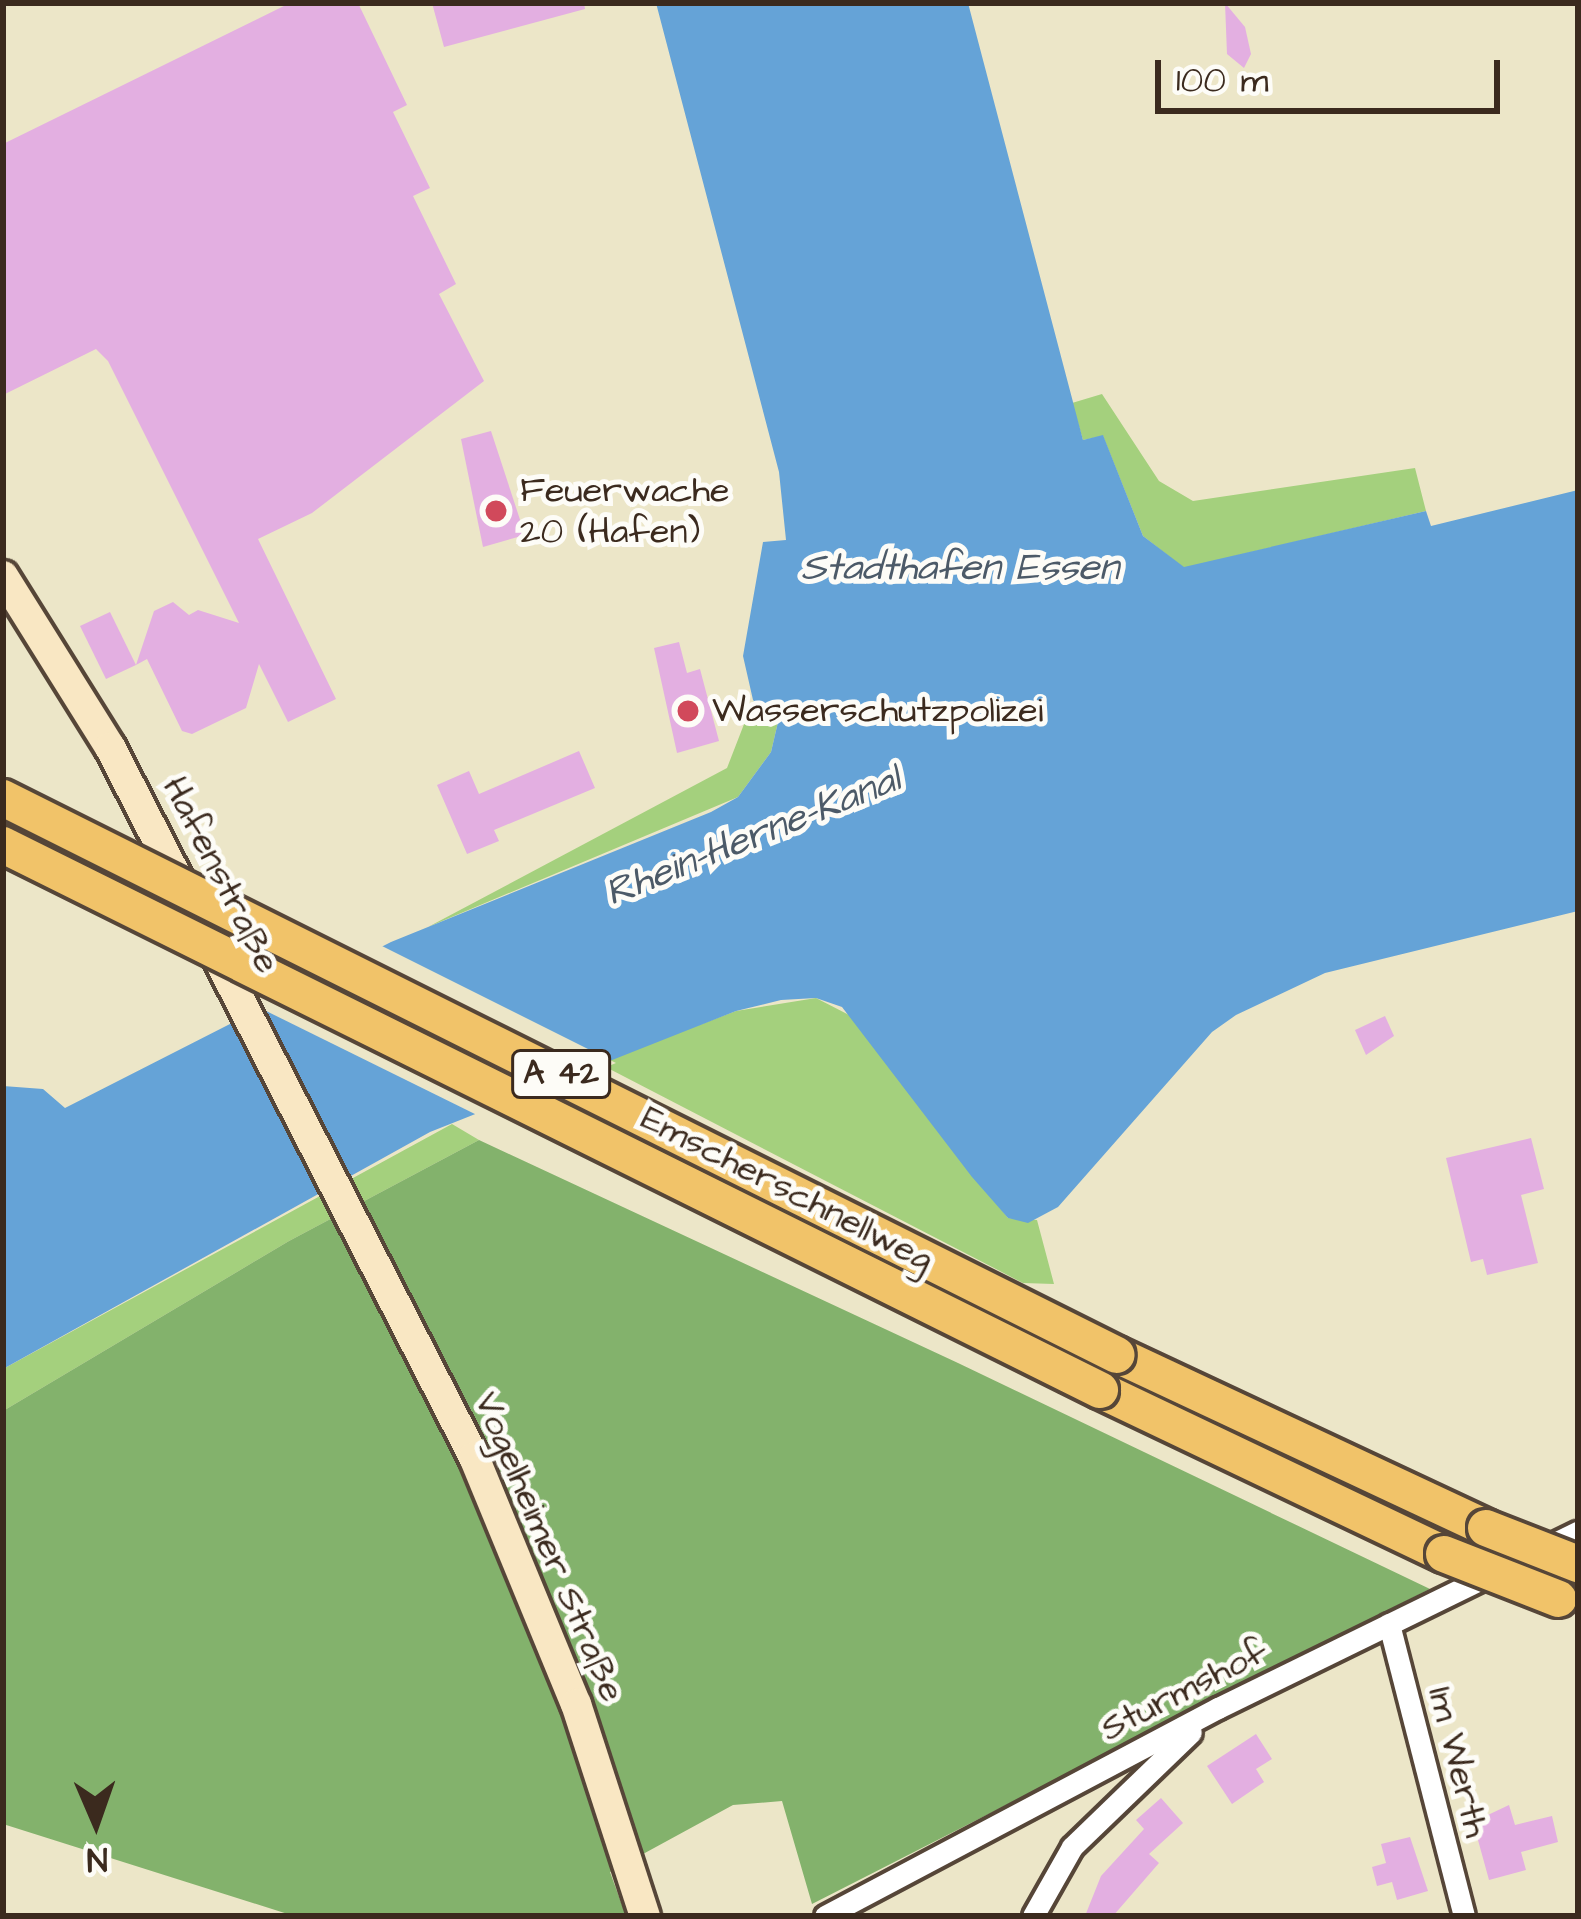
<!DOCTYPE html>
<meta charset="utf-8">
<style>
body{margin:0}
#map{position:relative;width:1581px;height:1919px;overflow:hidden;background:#ece6c8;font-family:"Architects Daughter",sans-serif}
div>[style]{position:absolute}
.green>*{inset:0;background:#a4d07d}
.forest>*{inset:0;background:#83b26c}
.water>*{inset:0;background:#65a3d7}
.pier>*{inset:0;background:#ece6c8}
.building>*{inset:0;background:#e3afe1}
.roads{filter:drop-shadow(3px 0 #564638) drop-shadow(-3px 0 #564638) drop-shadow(0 3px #564638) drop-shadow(0 -3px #564638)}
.street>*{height:21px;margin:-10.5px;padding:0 10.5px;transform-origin:10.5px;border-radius:10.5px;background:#fff}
.secondary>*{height:30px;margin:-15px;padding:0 15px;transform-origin:15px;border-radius:15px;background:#f9e7c3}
.highway>*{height:36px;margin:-18px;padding:0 18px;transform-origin:18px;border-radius:18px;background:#f1c369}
.bridges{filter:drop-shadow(3px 0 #564638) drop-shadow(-3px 0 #564638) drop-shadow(0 3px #564638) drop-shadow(0 -3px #564638)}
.highway-bridge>*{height:36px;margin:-18px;padding:0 18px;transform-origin:18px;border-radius:18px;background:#f1c369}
.dots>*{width:33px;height:33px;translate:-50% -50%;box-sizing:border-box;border:6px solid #fdfcf7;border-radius:50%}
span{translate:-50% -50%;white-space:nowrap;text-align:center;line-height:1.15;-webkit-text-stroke:10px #fdfcf7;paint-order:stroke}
.shield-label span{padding:3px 9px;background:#fdfcf7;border:3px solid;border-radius:9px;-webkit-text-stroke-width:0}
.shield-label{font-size:33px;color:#3b2a1e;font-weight:700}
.poi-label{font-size:36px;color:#3b2a1e}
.left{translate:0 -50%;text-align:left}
.street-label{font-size:36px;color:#3b2a1e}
.water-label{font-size:39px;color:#4c5a68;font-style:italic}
.frame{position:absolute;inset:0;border:6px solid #3b2a1e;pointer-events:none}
.north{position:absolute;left:36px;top:1763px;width:120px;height:120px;-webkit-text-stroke:9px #fdfcf7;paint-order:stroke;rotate:178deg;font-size:33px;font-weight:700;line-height:48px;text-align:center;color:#3b2a1e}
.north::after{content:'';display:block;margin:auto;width:42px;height:54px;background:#3b2a1e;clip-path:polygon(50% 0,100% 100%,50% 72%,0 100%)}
.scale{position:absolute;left:1155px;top:60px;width:345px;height:54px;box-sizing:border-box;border:6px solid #3b2a1e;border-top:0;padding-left:15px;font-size:36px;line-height:42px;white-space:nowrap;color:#3b2a1e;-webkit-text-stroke:9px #fdfcf7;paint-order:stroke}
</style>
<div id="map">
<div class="green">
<div style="clip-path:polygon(1102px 394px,1159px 481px,1193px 501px,1415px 468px,1426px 511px,1184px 568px,1143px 536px,1103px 436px,1083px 440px,1072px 403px)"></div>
<div style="clip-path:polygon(753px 701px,778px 722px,771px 752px,738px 797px,428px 927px,727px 768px)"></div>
<div style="clip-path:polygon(816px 998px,851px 1016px,1008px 1218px,1037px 1220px,1054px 1284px,1023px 1283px,598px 1063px,736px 1011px)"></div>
<div style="clip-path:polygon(452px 1124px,479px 1140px,289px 1241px,3px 1411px,3px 1369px)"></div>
</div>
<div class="forest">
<div style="clip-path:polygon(479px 1140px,958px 1363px,1430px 1589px,812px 1904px,782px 1801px,733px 1805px,610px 1872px,626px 1916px,294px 1916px,3px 1824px,3px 1411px,289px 1241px)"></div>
</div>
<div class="water">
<div style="clip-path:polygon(656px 3px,968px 3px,1083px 440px,1103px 435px,1143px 536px,1184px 567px,1426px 511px,1431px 526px,1578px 490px,1578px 911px,1325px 973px,1236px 1015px,1212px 1032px,1058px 1207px,1028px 1223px,1008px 1218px,972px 1177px,842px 1007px,816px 998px,781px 1000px,736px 1011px,430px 1132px,3px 1369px,3px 1086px,43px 1089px,65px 1108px,391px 942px,711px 812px,738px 797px,771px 752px,778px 722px,753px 700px,743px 656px,763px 542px,786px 540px,779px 472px)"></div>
</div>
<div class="pier">
<div style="clip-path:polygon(376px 943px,616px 1063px,483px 1118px,252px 1004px)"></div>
</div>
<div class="building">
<div style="clip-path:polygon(290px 3px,358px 3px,407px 105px,393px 112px,430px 188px,413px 196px,456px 284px,439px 294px,484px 381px,312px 513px,258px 539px,336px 699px,288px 722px,259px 664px,246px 708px,192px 734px,182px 731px,147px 659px,136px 665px,154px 611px,173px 602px,189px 615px,198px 610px,239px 623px,108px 361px,96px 349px,3px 395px,3px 144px)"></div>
<div style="clip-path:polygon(432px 3px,584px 3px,585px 9px,444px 47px)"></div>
<div style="clip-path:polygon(1225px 3px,1245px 27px,1251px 54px,1244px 68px,1227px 54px)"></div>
<div style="clip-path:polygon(491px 431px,525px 535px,483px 547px,461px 439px)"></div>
<div style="clip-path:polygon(110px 612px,136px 665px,106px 679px,80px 626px)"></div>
<div style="clip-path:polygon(679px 642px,687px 673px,700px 669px,719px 741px,677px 753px,654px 648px)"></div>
<div style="clip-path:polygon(579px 751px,595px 788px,494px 830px,499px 841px,467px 854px,437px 785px,469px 771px,479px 794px)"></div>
<div style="clip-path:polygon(1385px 1016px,1394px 1036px,1366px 1055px,1355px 1030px)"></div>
<div style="clip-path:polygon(1531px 1138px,1544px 1189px,1521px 1195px,1538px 1263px,1487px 1275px,1483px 1259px,1471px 1262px,1446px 1158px)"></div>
<div style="clip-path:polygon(1256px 1734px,1272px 1759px,1256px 1769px,1264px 1782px,1232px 1804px,1207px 1766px)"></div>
<div style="clip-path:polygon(1161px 1798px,1183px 1823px,1149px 1854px,1159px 1863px,1113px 1916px,1085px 1916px,1101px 1876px,1144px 1829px,1136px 1820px)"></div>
<div style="clip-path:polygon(1509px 1805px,1515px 1825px,1552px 1816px,1558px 1842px,1521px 1852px,1526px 1870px,1489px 1880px,1473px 1822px)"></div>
<div style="clip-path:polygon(1410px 1837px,1428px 1891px,1397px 1900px,1392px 1882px,1377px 1886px,1372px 1867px,1386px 1863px,1381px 1844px)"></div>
</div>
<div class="roads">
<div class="street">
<div style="left:1389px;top:1624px;width:301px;rotate:75.6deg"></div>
<div style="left:825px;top:1916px;width:445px;rotate:-27.9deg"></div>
<div style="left:1218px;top:1708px;width:401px;rotate:-26.1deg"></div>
<div style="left:1033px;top:1916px;width:79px;rotate:-60.5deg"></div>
<div style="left:1072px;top:1847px;width:165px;rotate:-44deg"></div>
</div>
<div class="secondary">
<div style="left:3px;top:576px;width:202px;rotate:58deg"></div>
<div style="left:110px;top:747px;width:798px;rotate:62.86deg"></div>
<div style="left:474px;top:1457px;width:267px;rotate:67.6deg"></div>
<div style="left:576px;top:1704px;width:223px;rotate:72deg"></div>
</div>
<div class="highway">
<div style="left:1117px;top:1355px;width:408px;rotate:25.1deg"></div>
<div style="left:1100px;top:1390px;width:381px;rotate:25.5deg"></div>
</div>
</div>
<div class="bridges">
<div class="highway-bridge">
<div style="left:3px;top:798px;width:1245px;rotate:26.57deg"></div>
<div style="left:3px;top:845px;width:1225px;rotate:26.42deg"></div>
<div style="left:1486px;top:1528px;width:99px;rotate:21.4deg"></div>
<div style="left:1444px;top:1554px;width:123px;rotate:21.4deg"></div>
</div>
</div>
<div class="dots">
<div style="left:496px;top:511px;background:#d1495b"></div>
<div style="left:688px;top:711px;background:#d1495b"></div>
</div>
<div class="shield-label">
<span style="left:561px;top:1074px">A 42</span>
</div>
<div class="poi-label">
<span class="left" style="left:520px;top:511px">Feuerwache<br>20 (Hafen)</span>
<span class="left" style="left:712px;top:711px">Wasserschutzpolizei</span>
</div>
<div class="street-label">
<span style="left:221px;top:875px;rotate:63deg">Hafenstraße</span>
<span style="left:787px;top:1189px;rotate:27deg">Emscherschnellweg</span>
<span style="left:549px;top:1547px;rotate:67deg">Vogelheimer Straße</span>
<span style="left:1184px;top:1690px;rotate:-27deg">Sturmshof</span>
<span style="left:1458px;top:1762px;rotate:76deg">Im Werth</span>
</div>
<div class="water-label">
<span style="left:960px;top:568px">Stadthafen Essen</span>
<span style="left:753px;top:837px;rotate:-22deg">Rhein-Herne-Kanal</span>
</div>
<div class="frame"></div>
<div class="north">N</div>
<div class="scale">100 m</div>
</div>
